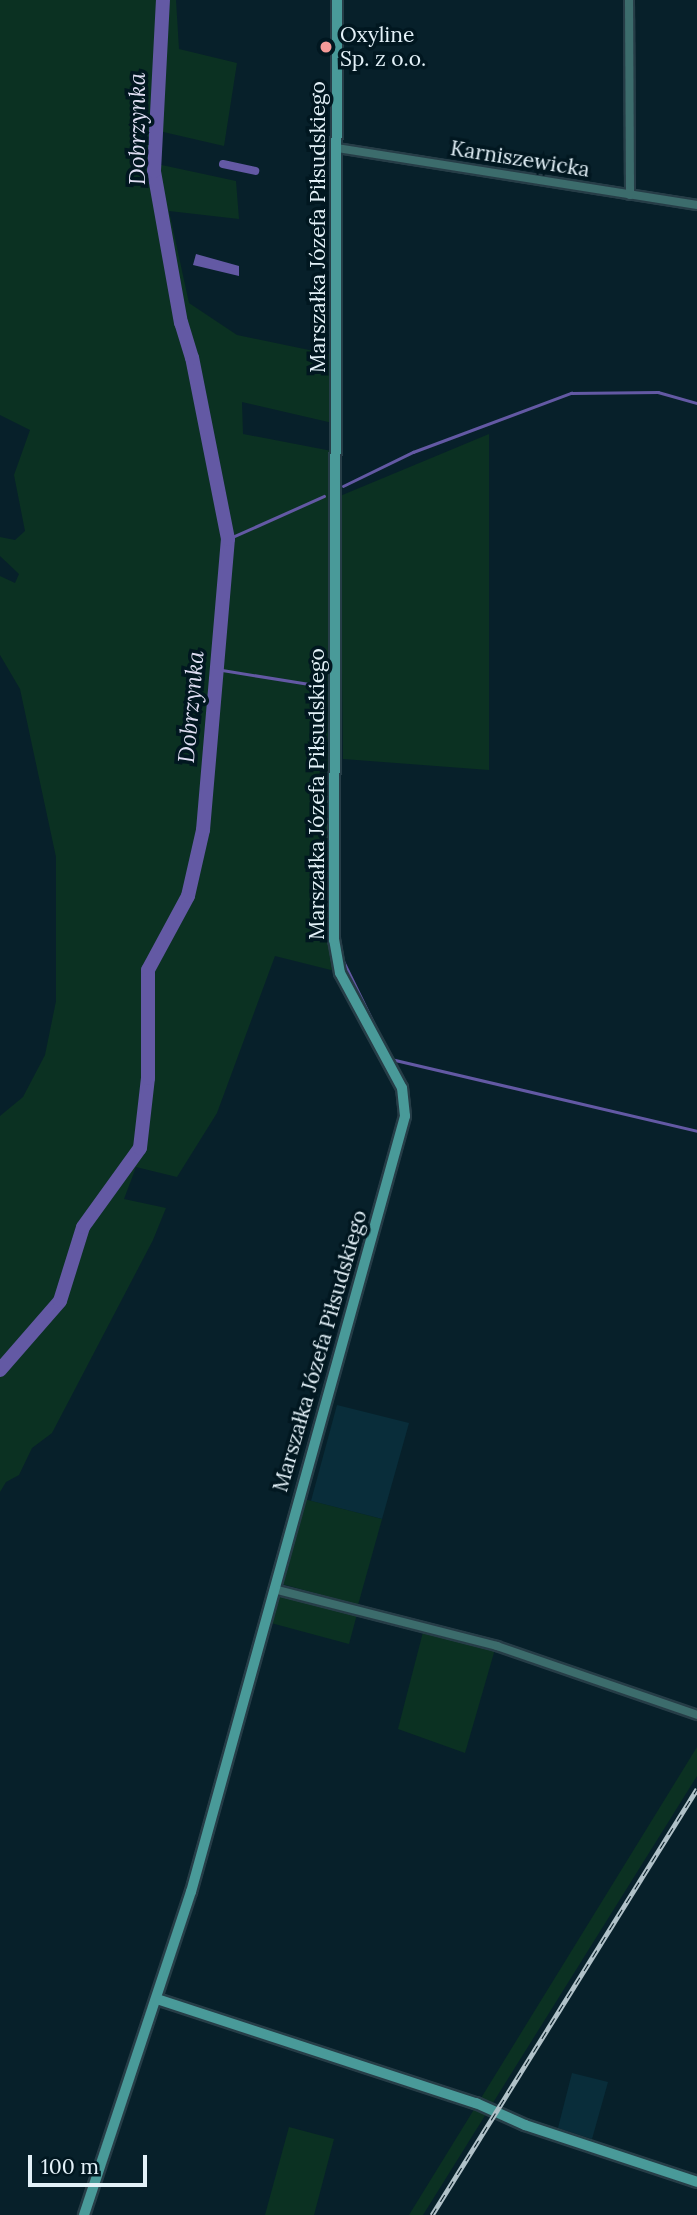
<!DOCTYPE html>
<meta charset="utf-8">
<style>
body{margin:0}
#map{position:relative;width:697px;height:2215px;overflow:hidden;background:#07202a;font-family:Lora,serif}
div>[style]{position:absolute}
.built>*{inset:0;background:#092d3a}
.green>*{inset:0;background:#0b3122}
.water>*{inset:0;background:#6359a4}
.stream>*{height:2.5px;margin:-1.25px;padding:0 1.25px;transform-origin:1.25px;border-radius:1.25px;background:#6359a4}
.canal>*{height:8px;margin:-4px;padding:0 4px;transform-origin:4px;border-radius:4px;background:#6359a4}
.river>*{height:14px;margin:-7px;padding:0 7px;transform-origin:7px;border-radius:7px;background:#6359a4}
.roads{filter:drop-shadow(2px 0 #263d47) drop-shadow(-2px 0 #263d47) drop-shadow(0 2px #263d47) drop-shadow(0 -2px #263d47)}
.street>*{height:8px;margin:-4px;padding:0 4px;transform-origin:4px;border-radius:4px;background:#3c6c6c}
.secondary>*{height:10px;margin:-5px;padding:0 5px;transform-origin:5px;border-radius:5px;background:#499a99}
.rail>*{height:5px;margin-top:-2.5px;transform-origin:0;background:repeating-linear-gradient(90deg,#011720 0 8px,#b0c1c8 0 16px);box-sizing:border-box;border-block:2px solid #b0c1c8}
.dots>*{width:19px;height:19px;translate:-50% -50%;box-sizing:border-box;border:4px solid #011720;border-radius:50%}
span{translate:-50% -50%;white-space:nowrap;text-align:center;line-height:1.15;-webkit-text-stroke:7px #011720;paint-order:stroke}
.poi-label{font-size:21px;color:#e3f1f8}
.left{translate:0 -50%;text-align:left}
.street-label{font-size:21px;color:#e3f1f8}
.water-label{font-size:23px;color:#deddf2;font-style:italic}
.scale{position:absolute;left:28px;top:2155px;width:119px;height:32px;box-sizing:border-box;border:4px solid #e3f1f8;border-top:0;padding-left:9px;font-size:21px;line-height:24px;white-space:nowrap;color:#e3f1f8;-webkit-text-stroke:5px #011720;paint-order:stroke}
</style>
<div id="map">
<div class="built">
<div style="clip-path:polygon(337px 1405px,409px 1423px,382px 1519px,311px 1501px)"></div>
<div style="clip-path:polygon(572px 2073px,608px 2082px,592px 2139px,558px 2128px)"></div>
</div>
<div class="green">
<div style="clip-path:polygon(0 0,176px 0,179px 49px,237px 63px,224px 146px,159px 131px,157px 164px,236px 181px,239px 219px,169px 211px,189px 303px,237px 335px,338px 356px,337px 424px,242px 402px,243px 434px,337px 452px,329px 738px,334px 940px,328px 943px,335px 971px,275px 956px,217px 1113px,177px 1177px,136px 1167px,124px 1199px,166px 1208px,153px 1240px,52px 1433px,32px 1448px,19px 1475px,6px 1482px,0 1492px,0 1116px,23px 1097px,45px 1055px,56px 1001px,56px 857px,20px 689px,0 655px,0 576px,15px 583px,19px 574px,0 556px,0 537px,15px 540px,25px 531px,14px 475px,30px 430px,0 415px)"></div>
<div style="clip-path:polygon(489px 434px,489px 770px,343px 759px,340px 496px)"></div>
<div style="clip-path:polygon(304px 1499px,382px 1519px,358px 1605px,282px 1584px)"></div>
<div style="clip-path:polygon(283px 1595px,357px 1614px,349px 1644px,271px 1623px,277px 1598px)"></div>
<div style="clip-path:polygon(423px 1632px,495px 1649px,465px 1753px,398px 1729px)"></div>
<div style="clip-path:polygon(697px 1747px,697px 1776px,423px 2215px,409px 2215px)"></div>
<div style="clip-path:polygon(289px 2127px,334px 2139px,314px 2215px,265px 2215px)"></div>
</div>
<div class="water">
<div style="clip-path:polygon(196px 254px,239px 266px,239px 276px,193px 265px)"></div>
</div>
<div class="stream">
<div style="left:343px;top:486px;width:78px;rotate:-25.9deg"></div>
<div style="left:413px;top:452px;width:169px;rotate:-20.5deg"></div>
<div style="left:571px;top:393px;width:87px;rotate:-0.7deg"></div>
<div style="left:658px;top:392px;width:41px;rotate:15.8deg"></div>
<div style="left:228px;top:539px;width:105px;rotate:-24.1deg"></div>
<div style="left:216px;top:669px;width:94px;rotate:9.2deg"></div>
<div style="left:309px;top:684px;width:16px;rotate:27deg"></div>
<div style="left:340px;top:773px;width:80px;rotate:-90deg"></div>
<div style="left:339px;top:941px;width:32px;rotate:-90deg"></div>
<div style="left:342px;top:958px;width:85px;rotate:64deg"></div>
<div style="left:391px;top:1059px;width:314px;rotate:13.2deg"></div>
</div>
<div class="canal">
<div style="left:223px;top:164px;width:33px;rotate:12deg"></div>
</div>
<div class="river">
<div style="left:0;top:1370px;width:91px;rotate:-49deg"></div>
<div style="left:60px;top:1301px;width:77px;rotate:-72.7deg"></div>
<div style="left:83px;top:1227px;width:97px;rotate:-54.2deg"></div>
<div style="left:140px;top:1148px;width:70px;rotate:-83.5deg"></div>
<div style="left:148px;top:1078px;width:108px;rotate:-90deg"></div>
<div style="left:148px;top:970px;width:84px;rotate:-61.6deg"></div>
<div style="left:188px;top:896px;width:68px;rotate:-77.2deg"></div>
<div style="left:203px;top:830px;width:292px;rotate:-85.1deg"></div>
<div style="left:228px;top:539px;width:185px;rotate:-101.2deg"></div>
<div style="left:192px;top:358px;width:37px;rotate:-107deg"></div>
<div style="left:181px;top:323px;width:154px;rotate:-100.1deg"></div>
<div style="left:154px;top:171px;width:171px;rotate:-87deg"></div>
</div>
<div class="roads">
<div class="street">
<div style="left:629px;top:0;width:195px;rotate:89.7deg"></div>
<div style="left:337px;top:148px;width:364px;rotate:9deg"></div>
<div style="left:274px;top:1589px;width:230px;rotate:14.3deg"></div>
<div style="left:497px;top:1646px;width:212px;rotate:19deg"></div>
</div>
<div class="secondary">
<div style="left:157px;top:1999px;width:336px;rotate:18.1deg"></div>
<div style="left:476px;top:2103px;width:54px;rotate:24.2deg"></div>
<div style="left:525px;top:2125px;width:181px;rotate:18.3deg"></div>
<div style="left:84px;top:2215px;width:340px;rotate:-71.7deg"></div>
<div style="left:191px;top:1892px;width:805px;rotate:-74.58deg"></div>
<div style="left:405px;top:1116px;width:28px;rotate:-96deg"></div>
<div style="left:402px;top:1088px;width:131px;rotate:-118.3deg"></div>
<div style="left:340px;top:973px;width:34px;rotate:-100deg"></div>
<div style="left:334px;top:940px;width:940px;rotate:-89.82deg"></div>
</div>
</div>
<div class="rail">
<div style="left:432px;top:2215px;width:502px;rotate:-58.12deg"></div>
</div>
<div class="dots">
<div style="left:326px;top:47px;background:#f59b99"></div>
</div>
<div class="poi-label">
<span class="left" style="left:340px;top:47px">Oxyline<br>Sp. z o.o.</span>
</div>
<div class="street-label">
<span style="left:520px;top:159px;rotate:9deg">Karniszewicka</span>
<span style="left:318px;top:227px;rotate:-90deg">Marszałka Józefa Piłsudskiego</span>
<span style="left:317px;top:794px;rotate:-90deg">Marszałka Józefa Piłsudskiego</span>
<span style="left:320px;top:1351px;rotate:-74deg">Marszałka Józefa Piłsudskiego</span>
</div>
<div class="water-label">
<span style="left:137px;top:129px;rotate:-90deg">Dobrzynka</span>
<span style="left:191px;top:707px;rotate:-85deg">Dobrzynka</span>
</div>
<div class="scale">100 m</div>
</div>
